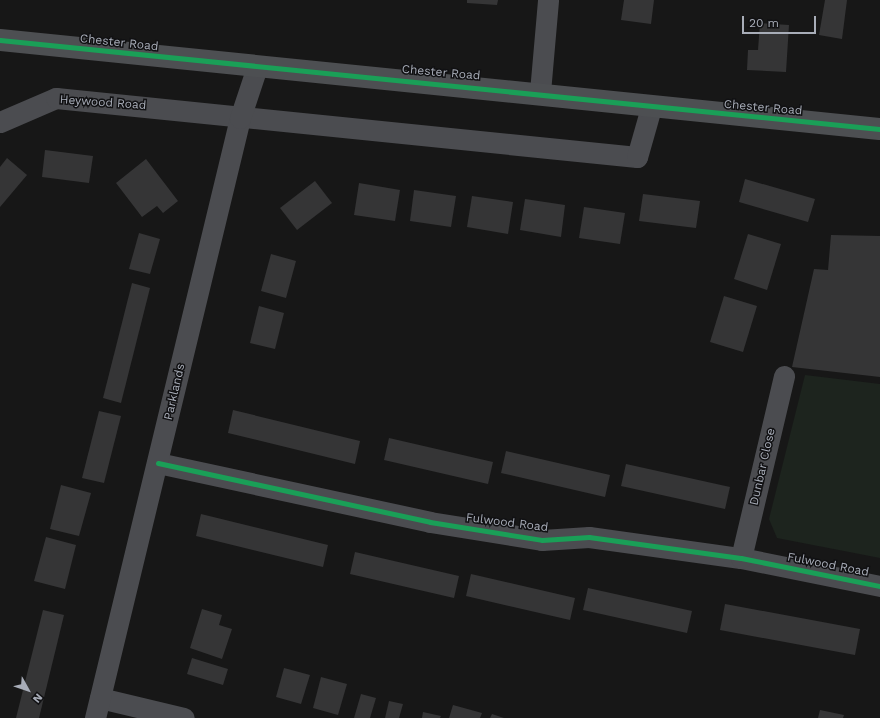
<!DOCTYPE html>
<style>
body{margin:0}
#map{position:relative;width:880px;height:718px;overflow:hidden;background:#171717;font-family:"Work Sans",sans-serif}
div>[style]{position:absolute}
.green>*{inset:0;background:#1d241e}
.building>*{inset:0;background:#353536}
.street>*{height:21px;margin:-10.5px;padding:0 10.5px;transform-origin:10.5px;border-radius:10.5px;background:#4b4c50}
.primary>*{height:22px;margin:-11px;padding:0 11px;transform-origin:11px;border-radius:11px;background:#4d4f52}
.cycleway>*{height:5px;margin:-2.5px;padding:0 2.5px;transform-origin:2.5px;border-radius:2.5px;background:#1a9f57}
span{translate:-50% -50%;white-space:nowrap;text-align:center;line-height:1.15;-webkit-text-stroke:3px #111113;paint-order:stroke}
.street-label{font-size:12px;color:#a8adb8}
.north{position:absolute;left:8px;top:670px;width:40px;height:40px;-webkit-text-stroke:3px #111113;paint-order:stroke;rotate:130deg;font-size:11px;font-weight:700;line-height:16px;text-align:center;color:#a8adb8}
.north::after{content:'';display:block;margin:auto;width:14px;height:18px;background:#a8adb8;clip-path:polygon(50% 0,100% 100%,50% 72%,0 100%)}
.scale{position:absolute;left:742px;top:16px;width:74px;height:18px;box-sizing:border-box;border:2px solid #a8adb8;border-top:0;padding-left:5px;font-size:12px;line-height:14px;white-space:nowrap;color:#a8adb8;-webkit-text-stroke:3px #111113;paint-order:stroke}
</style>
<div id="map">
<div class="green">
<div style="clip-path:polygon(805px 375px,880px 384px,880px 558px,777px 538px,769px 519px)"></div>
</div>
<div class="building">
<div style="clip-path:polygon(467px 0,498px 0,497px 5px,467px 3px)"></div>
<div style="clip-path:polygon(624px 0,654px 0,651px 24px,621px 20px)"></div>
<div style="clip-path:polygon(825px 0,847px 0,842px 39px,819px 35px)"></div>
<div style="clip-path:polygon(760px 23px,789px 25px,786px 72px,747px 70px,748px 50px,758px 50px)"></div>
<div style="clip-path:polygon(45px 150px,93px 156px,89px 183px,42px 177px)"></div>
<div style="clip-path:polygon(7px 158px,27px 175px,0 207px,0 167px)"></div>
<div style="clip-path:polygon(146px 159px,178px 201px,163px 213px,157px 206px,142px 217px,116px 183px)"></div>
<div style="clip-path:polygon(745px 179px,815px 199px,808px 222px,739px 202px)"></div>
<div style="clip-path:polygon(315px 181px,332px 203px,297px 230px,280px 208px)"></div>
<div style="clip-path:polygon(359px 183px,400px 190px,395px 221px,354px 215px)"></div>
<div style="clip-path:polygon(414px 190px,456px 196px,451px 227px,410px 221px)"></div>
<div style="clip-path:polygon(643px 194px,700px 201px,696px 228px,639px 221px)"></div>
<div style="clip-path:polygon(472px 196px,513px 202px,508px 234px,467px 227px)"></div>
<div style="clip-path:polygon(525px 199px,565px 205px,561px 237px,520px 230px)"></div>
<div style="clip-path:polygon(584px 207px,625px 213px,620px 244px,579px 238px)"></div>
<div style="clip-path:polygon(139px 233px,160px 239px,150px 274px,129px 269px)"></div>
<div style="clip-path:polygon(748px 234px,781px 244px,767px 290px,734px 279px)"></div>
<div style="clip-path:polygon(831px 235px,880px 236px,880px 377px,792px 367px,814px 269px,828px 270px)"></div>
<div style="clip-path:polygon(271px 254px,296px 261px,286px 298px,261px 291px)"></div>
<div style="clip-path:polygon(132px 283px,150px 288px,121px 403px,103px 398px)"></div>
<div style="clip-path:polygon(724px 296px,757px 306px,743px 352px,710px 342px)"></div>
<div style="clip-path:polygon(259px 306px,284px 313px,275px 349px,250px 343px)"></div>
<div style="clip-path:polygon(233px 410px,360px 441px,355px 464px,228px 433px)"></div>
<div style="clip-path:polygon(99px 411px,121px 416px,104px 483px,82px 478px)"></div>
<div style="clip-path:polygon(389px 438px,493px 462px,488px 484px,384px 460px)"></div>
<div style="clip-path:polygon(506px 451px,610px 475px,605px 497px,501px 473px)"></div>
<div style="clip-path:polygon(626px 464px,730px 487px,725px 509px,621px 486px)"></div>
<div style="clip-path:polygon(61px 485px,91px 493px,79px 536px,50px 529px)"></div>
<div style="clip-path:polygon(201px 514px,328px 545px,323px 567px,196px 536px)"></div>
<div style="clip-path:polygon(46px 537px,76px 545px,65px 589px,34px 581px)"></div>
<div style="clip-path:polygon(355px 552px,459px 576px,454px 598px,350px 574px)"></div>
<div style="clip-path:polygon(471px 574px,575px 598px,570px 620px,466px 596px)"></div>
<div style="clip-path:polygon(588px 588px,692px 611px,687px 633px,583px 610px)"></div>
<div style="clip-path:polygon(725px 604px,860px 629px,855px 655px,720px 630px)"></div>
<div style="clip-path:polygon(202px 609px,222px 615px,219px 625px,232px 629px,222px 659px,190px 648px)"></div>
<div style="clip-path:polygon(43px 610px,64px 615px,57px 644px,39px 718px,16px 718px)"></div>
<div style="clip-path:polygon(192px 658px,228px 669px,223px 685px,187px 674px)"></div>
<div style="clip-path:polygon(284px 668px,310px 675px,301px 704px,276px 697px)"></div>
<div style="clip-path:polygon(321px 677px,347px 684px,338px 715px,313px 708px)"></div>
<div style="clip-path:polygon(361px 694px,376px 698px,370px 718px,354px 718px)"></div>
<div style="clip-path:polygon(389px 701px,403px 704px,399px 718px,385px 718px)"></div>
<div style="clip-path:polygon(453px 705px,482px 713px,480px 718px,449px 718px)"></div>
<div style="clip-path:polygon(820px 710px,844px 715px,843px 718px,818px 718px)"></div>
<div style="clip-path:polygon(423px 712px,441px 716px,440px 718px,422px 718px)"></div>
<div style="clip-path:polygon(492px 714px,504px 718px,490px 718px)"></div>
</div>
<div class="street">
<div style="left:540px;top:92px;width:92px;rotate:-85deg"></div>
<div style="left:0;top:122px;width:61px;rotate:-23.2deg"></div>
<div style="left:56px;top:98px;width:584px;rotate:5.8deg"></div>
<div style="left:637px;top:157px;width:51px;rotate:-74.1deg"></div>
<div style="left:158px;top:463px;width:278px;rotate:12.2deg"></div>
<div style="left:430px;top:522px;width:113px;rotate:9.1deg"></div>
<div style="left:542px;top:540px;width:47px;rotate:-3.7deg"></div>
<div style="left:589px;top:537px;width:153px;rotate:7.9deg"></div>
<div style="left:741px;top:558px;width:142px;rotate:11.4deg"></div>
<div style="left:741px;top:558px;width:187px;rotate:-76.7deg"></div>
<div style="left:100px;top:698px;width:86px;rotate:13.4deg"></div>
<div style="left:95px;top:718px;width:617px;rotate:-76.41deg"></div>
<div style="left:240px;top:118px;width:54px;rotate:-71.6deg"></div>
</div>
<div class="primary">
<div style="left:0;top:40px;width:884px;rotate:5.78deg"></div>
</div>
<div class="cycleway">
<div style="left:0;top:40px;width:884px;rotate:5.78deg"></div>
<div style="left:158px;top:463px;width:278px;rotate:12.2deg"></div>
<div style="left:430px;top:522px;width:113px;rotate:9.1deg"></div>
<div style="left:542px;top:540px;width:47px;rotate:-3.7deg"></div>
<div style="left:589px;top:537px;width:153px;rotate:7.9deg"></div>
<div style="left:741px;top:558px;width:142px;rotate:11.4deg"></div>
</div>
<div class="street-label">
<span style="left:119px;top:43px;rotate:6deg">Chester Road</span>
<span style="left:441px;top:73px;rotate:5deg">Chester Road</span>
<span style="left:103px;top:103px;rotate:4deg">Heywood Road</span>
<span style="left:763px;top:108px;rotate:5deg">Chester Road</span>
<span style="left:175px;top:392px;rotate:-77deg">Parklands</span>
<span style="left:763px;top:467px;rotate:-77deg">Dunbar Close</span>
<span style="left:507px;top:523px;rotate:7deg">Fulwood Road</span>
<span style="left:828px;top:565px;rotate:11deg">Fulwood Road</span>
</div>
<div class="north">N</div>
<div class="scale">20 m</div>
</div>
